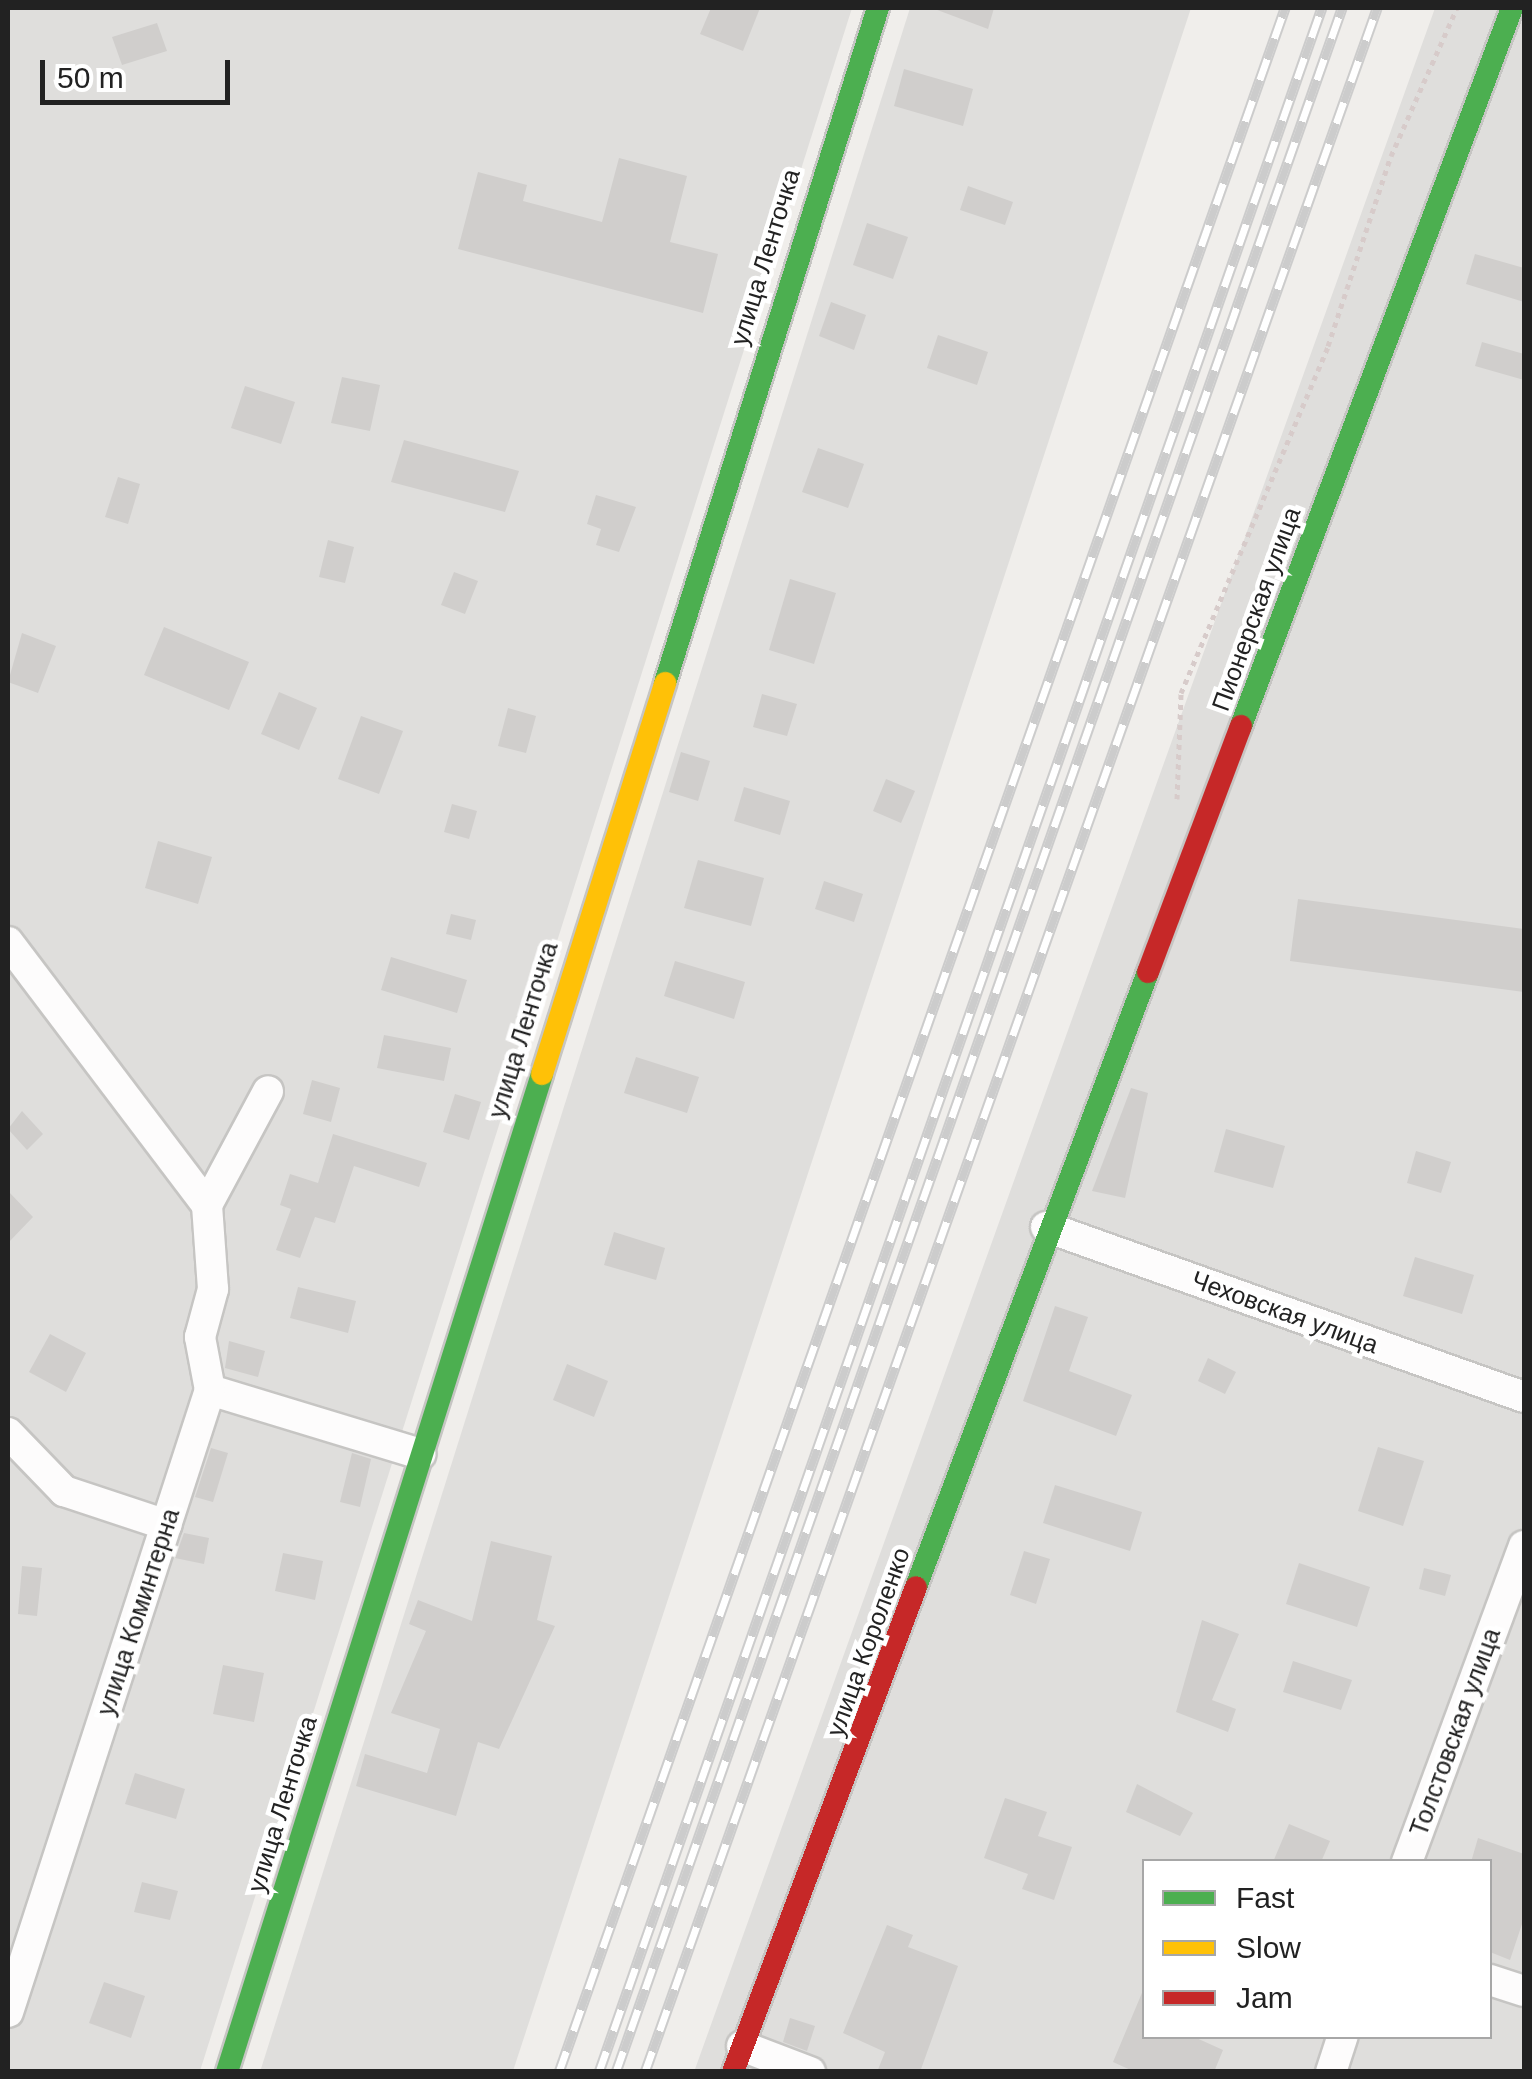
<!DOCTYPE html>
<meta charset="utf-8">
<style>
body{margin:0}
#map{position:relative;width:1532px;height:2079px;overflow:hidden;background:#f0eeeb;font-family:Helvetica,sans-serif}
div>[style]{position:absolute}
.residential>*{inset:0;background:#dfdedc}
.building>*{inset:0;background:#d0cecc}
.path>*{height:5px;margin-top:-2.5px;transform-origin:0;background:repeating-linear-gradient(90deg,#d7cbca 0 5px,transparent 0 10px)}
.roads{filter:drop-shadow(2px 0 #c6c5c3) drop-shadow(-2px 0 #c6c5c3) drop-shadow(0 2px #c6c5c3) drop-shadow(0 -2px #c6c5c3)}
.street>*{height:30px;margin:-15px;padding:0 15px;transform-origin:15px;border-radius:15px;background:#fdfcfc}
.fast>*{height:22px;margin:-11px;padding:0 11px;transform-origin:11px;border-radius:11px;background:#4caf50}
.slow>*{height:22px;margin:-11px;padding:0 11px;transform-origin:11px;border-radius:11px;background:#ffc107}
.jam>*{height:22px;margin:-11px;padding:0 11px;transform-origin:11px;border-radius:11px;background:#c62828}
.rail>*{height:11px;margin-top:-5.5px;transform-origin:0;background:repeating-linear-gradient(90deg,#fff 0 22px,#ccc 0 44px);box-sizing:border-box;border-block:2px solid #ccc}
span{translate:-50% -50%;white-space:nowrap;text-align:center;line-height:1.15;-webkit-text-stroke:9px #fff;paint-order:stroke}
.street-label{font-size:25px;color:#222}
.frame{position:absolute;inset:0;border:10px solid #222;pointer-events:none}
.legend{position:absolute;left:1142px;top:1859px;width:350px;height:180px;box-sizing:border-box;background:#fff;border:2px solid #a7a7a7;margin:0;padding:12px 18px;list-style:none;font-size:30px;color:#222}
.legend li{display:flex;align-items:center;gap:20px;height:50px}
.legend b{width:50px;border:2px solid #a7a7a7}
.scale{position:absolute;left:40px;top:60px;width:190px;height:45px;box-sizing:border-box;border:5px solid #222;border-top:0;padding-left:12px;font-size:30px;line-height:35px;white-space:nowrap;color:#222;-webkit-text-stroke:8px #fff;paint-order:stroke}
</style>
<div id="map">
<div class="residential">
<div style="clip-path:polygon(8px 8px,852px 8px,200px 2071px,8px 2072px)"></div>
<div style="clip-path:polygon(910px 8px,1191px 8px,513px 2071px,260px 2072px)"></div>
<div style="clip-path:polygon(evenodd,1435px 8px,1524px 8px,1524px 2071px,694px 2072px,1435px 8px,1144px 1862px,1490px 1862px,1490px 2036px,1144px 2036px,1144px 1862px)"></div>
</div>
<div class="building">
<div style="clip-path:polygon(711px 8px,760px 8px,743px 51px,700px 34px)"></div>
<div style="clip-path:polygon(932px 8px,994px 8px,988px 29px)"></div>
<div style="clip-path:polygon(157px 23px,167px 51px,122px 65px,112px 37px)"></div>
<div style="clip-path:polygon(904px 69px,973px 89px,963px 126px,894px 106px)"></div>
<div style="clip-path:polygon(619px 158px,687px 176px,670px 242px,718px 254px,703px 313px,458px 249px,478px 172px,527px 185px,523px 201px,602px 222px)"></div>
<div style="clip-path:polygon(968px 186px,1013px 202px,1005px 225px,960px 210px)"></div>
<div style="clip-path:polygon(867px 223px,908px 237px,893px 279px,853px 265px)"></div>
<div style="clip-path:polygon(1475px 254px,1524px 268px,1524px 302px,1466px 284px)"></div>
<div style="clip-path:polygon(831px 302px,866px 315px,854px 350px,819px 336px)"></div>
<div style="clip-path:polygon(938px 335px,988px 352px,977px 385px,927px 368px)"></div>
<div style="clip-path:polygon(1482px 342px,1524px 354px,1524px 380px,1475px 366px)"></div>
<div style="clip-path:polygon(342px 377px,380px 385px,370px 431px,331px 423px)"></div>
<div style="clip-path:polygon(245px 386px,295px 402px,281px 444px,231px 428px)"></div>
<div style="clip-path:polygon(404px 440px,519px 471px,505px 512px,391px 482px)"></div>
<div style="clip-path:polygon(818px 448px,864px 464px,848px 508px,802px 492px)"></div>
<div style="clip-path:polygon(118px 477px,140px 484px,128px 524px,105px 517px)"></div>
<div style="clip-path:polygon(596px 495px,636px 507px,619px 552px,596px 545px,601px 529px,587px 524px)"></div>
<div style="clip-path:polygon(328px 540px,354px 547px,345px 583px,319px 577px)"></div>
<div style="clip-path:polygon(454px 572px,478px 581px,465px 614px,441px 605px)"></div>
<div style="clip-path:polygon(790px 579px,836px 593px,814px 664px,769px 650px)"></div>
<div style="clip-path:polygon(164px 627px,249px 662px,229px 710px,144px 675px)"></div>
<div style="clip-path:polygon(22px 633px,56px 646px,38px 693px,8px 682px)"></div>
<div style="clip-path:polygon(279px 692px,317px 708px,299px 750px,261px 734px)"></div>
<div style="clip-path:polygon(762px 694px,797px 704px,787px 736px,753px 727px)"></div>
<div style="clip-path:polygon(508px 708px,536px 716px,526px 753px,498px 746px)"></div>
<div style="clip-path:polygon(361px 716px,403px 731px,379px 794px,338px 779px)"></div>
<div style="clip-path:polygon(681px 752px,710px 761px,698px 801px,669px 792px)"></div>
<div style="clip-path:polygon(886px 779px,915px 791px,901px 823px,873px 811px)"></div>
<div style="clip-path:polygon(744px 787px,790px 801px,780px 835px,734px 821px)"></div>
<div style="clip-path:polygon(452px 804px,477px 811px,469px 839px,444px 832px)"></div>
<div style="clip-path:polygon(158px 841px,212px 857px,198px 904px,145px 888px)"></div>
<div style="clip-path:polygon(698px 860px,764px 878px,751px 926px,684px 908px)"></div>
<div style="clip-path:polygon(824px 881px,863px 894px,854px 922px,815px 909px)"></div>
<div style="clip-path:polygon(1298px 899px,1524px 929px,1524px 992px,1290px 961px)"></div>
<div style="clip-path:polygon(451px 914px,476px 920px,471px 940px,446px 934px)"></div>
<div style="clip-path:polygon(391px 957px,467px 980px,457px 1013px,381px 990px)"></div>
<div style="clip-path:polygon(675px 961px,745px 982px,734px 1019px,664px 996px)"></div>
<div style="clip-path:polygon(384px 1035px,451px 1048px,444px 1081px,377px 1068px)"></div>
<div style="clip-path:polygon(636px 1057px,699px 1077px,687px 1113px,624px 1093px)"></div>
<div style="clip-path:polygon(312px 1080px,340px 1088px,331px 1122px,303px 1114px)"></div>
<div style="clip-path:polygon(1131px 1088px,1148px 1093px,1125px 1198px,1092px 1191px)"></div>
<div style="clip-path:polygon(455px 1094px,481px 1102px,469px 1140px,443px 1132px)"></div>
<div style="clip-path:polygon(22px 1111px,43px 1134px,27px 1150px,8px 1129px)"></div>
<div style="clip-path:polygon(1226px 1129px,1285px 1146px,1273px 1188px,1214px 1172px)"></div>
<div style="clip-path:polygon(333px 1134px,427px 1163px,419px 1187px,354px 1166px,335px 1223px,315px 1217px,300px 1258px,276px 1250px,291px 1209px,280px 1205px,290px 1174px,318px 1183px)"></div>
<div style="clip-path:polygon(1416px 1151px,1451px 1162px,1441px 1193px,1407px 1183px)"></div>
<div style="clip-path:polygon(8px 1191px,33px 1217px,8px 1243px)"></div>
<div style="clip-path:polygon(614px 1232px,665px 1248px,656px 1280px,604px 1265px)"></div>
<div style="clip-path:polygon(1415px 1257px,1474px 1275px,1462px 1314px,1403px 1296px)"></div>
<div style="clip-path:polygon(298px 1287px,356px 1301px,348px 1333px,290px 1318px)"></div>
<div style="clip-path:polygon(1055px 1306px,1088px 1317px,1069px 1371px,1132px 1395px,1116px 1436px,1023px 1401px)"></div>
<div style="clip-path:polygon(50px 1334px,86px 1353px,66px 1392px,29px 1372px)"></div>
<div style="clip-path:polygon(229px 1341px,265px 1351px,258px 1377px,225px 1368px)"></div>
<div style="clip-path:polygon(1208px 1358px,1236px 1372px,1225px 1394px,1198px 1381px)"></div>
<div style="clip-path:polygon(567px 1364px,608px 1381px,594px 1417px,553px 1400px)"></div>
<div style="clip-path:polygon(1378px 1447px,1424px 1461px,1403px 1526px,1358px 1511px)"></div>
<div style="clip-path:polygon(211px 1448px,228px 1453px,213px 1502px,195px 1497px)"></div>
<div style="clip-path:polygon(352px 1453px,371px 1459px,360px 1507px,340px 1502px)"></div>
<div style="clip-path:polygon(1055px 1485px,1142px 1512px,1130px 1551px,1043px 1523px)"></div>
<div style="clip-path:polygon(184px 1533px,209px 1538px,204px 1564px,175px 1558px)"></div>
<div style="clip-path:polygon(491px 1541px,552px 1556px,537px 1620px,555px 1626px,499px 1749px,478px 1742px,456px 1816px,356px 1786px,365px 1754px,427px 1773px,440px 1729px,391px 1713px,426px 1631px,409px 1624px,418px 1600px,472px 1621px)"></div>
<div style="clip-path:polygon(1024px 1551px,1050px 1559px,1036px 1604px,1010px 1595px)"></div>
<div style="clip-path:polygon(283px 1553px,323px 1561px,315px 1600px,275px 1591px)"></div>
<div style="clip-path:polygon(1299px 1563px,1370px 1587px,1357px 1627px,1286px 1604px)"></div>
<div style="clip-path:polygon(22px 1566px,42px 1568px,37px 1616px,18px 1614px)"></div>
<div style="clip-path:polygon(1424px 1568px,1451px 1575px,1445px 1596px,1419px 1589px)"></div>
<div style="clip-path:polygon(1202px 1620px,1239px 1634px,1212px 1700px,1236px 1709px,1228px 1732px,1176px 1712px)"></div>
<div style="clip-path:polygon(1293px 1661px,1352px 1680px,1341px 1710px,1283px 1692px)"></div>
<div style="clip-path:polygon(223px 1665px,264px 1673px,254px 1722px,213px 1714px)"></div>
<div style="clip-path:polygon(135px 1773px,185px 1789px,176px 1819px,125px 1804px)"></div>
<div style="clip-path:polygon(1137px 1784px,1193px 1813px,1180px 1836px,1126px 1812px)"></div>
<div style="clip-path:polygon(1005px 1798px,1047px 1812px,1038px 1836px,1072px 1847px,1054px 1900px,1022px 1889px,1028px 1874px,984px 1858px)"></div>
<div style="clip-path:polygon(1289px 1824px,1330px 1841px,1321px 1862px,1273px 1862px)"></div>
<div style="clip-path:polygon(1478px 1838px,1524px 1854px,1524px 1918px,1510px 1960px,1490px 1952px,1490px 1862px,1471px 1862px)"></div>
<div style="clip-path:polygon(142px 1882px,178px 1891px,170px 1920px,134px 1912px)"></div>
<div style="clip-path:polygon(887px 1925px,913px 1935px,908px 1947px,958px 1966px,920px 2072px,877px 2072px,885px 2052px,843px 2033px)"></div>
<div style="clip-path:polygon(104px 1982px,145px 1996px,131px 2038px,89px 2023px)"></div>
<div style="clip-path:polygon(1144px 1988px,1144px 2036px,1192px 2036px,1223px 2050px,1214px 2072px,1135px 2072px,1113px 2062px)"></div>
<div style="clip-path:polygon(790px 2018px,815px 2026px,807px 2051px,783px 2042px)"></div>
</div>
<div class="path">
<div style="left:1177px;top:799px;width:106px;rotate:-87.8deg"></div>
<div style="left:1181px;top:693px;width:377px;rotate:-67deg"></div>
<div style="left:1328px;top:346px;width:200px;rotate:-71.7deg"></div>
<div style="left:1391px;top:156px;width:162px;rotate:-66deg"></div>
</div>
<div class="roads">
<div class="street">
<div style="left:8px;top:942px;width:330px;rotate:52.9deg"></div>
<div style="left:1046px;top:1227px;width:507px;rotate:19.58deg"></div>
<div style="left:210px;top:1390px;width:220px;rotate:16.9deg"></div>
<div style="left:8px;top:1433px;width:81px;rotate:46deg"></div>
<div style="left:64px;top:1491px;width:108px;rotate:18.3deg"></div>
<div style="left:1407px;top:1862px;width:337px;rotate:-69.7deg"></div>
<div style="left:1490px;top:1980px;width:36px;rotate:18deg"></div>
<div style="left:8px;top:2012px;width:654px;rotate:-72.01deg"></div>
<div style="left:210px;top:1390px;width:54px;rotate:-100.7deg"></div>
<div style="left:200px;top:1337px;width:50px;rotate:-74.8deg"></div>
<div style="left:213px;top:1289px;width:84px;rotate:-94.1deg"></div>
<div style="left:207px;top:1205px;width:129px;rotate:-61.8deg"></div>
<div style="left:742px;top:2046px;width:73px;rotate:20.9deg"></div>
<div style="left:1331px;top:2072px;width:38px;rotate:-72deg"></div>
</div>
<div class="fast">
<div style="left:665px;top:683px;width:708px;rotate:-72.49deg"></div>
<div style="left:1241px;top:726px;width:767px;rotate:-69.32deg"></div>
<div style="left:916px;top:1587px;width:657px;rotate:-69.33deg"></div>
<div style="left:227px;top:2072px;width:1047px;rotate:-72.48deg"></div>
</div>
<div class="slow">
<div style="left:542px;top:1074px;width:410px;rotate:-72.5deg"></div>
</div>
<div class="jam">
<div style="left:1148px;top:972px;width:263px;rotate:-69.3deg"></div>
<div style="left:733px;top:2072px;width:518px;rotate:-69.33deg"></div>
</div>
</div>
<div class="rail">
<div style="left:559px;top:2072px;width:2188px;rotate:-70.62deg"></div>
<div style="left:599px;top:2072px;width:2187px;rotate:-70.7deg"></div>
<div style="left:616px;top:2072px;width:2188px;rotate:-70.62deg"></div>
<div style="left:645px;top:2072px;width:2190px;rotate:-70.47deg"></div>
</div>
<div class="street-label">
<span style="left:765px;top:257px;rotate:-73deg">улица Ленточка</span>
<span style="left:1256px;top:609px;rotate:-70deg">Пионерская улица</span>
<span style="left:523px;top:1030px;rotate:-73deg">улица Ленточка</span>
<span style="left:1285px;top:1312px;rotate:20deg">Чеховская улица</span>
<span style="left:138px;top:1612px;rotate:-72deg">улица Коминтерна</span>
<span style="left:868px;top:1642px;rotate:-70deg">улица Короленко</span>
<span style="left:1455px;top:1732px;rotate:-70deg">Толстовская улица</span>
<span style="left:282px;top:1804px;rotate:-73deg">улица Ленточка</span>
</div>
<div class="frame"></div>
<ul class="legend">
<li><b style="height:12px;background:#4caf50"></b>Fast</li>
<li><b style="height:12px;background:#ffc107"></b>Slow</li>
<li><b style="height:12px;background:#c62828"></b>Jam</li>
</ul>
<div class="scale">50 m</div>
</div>
